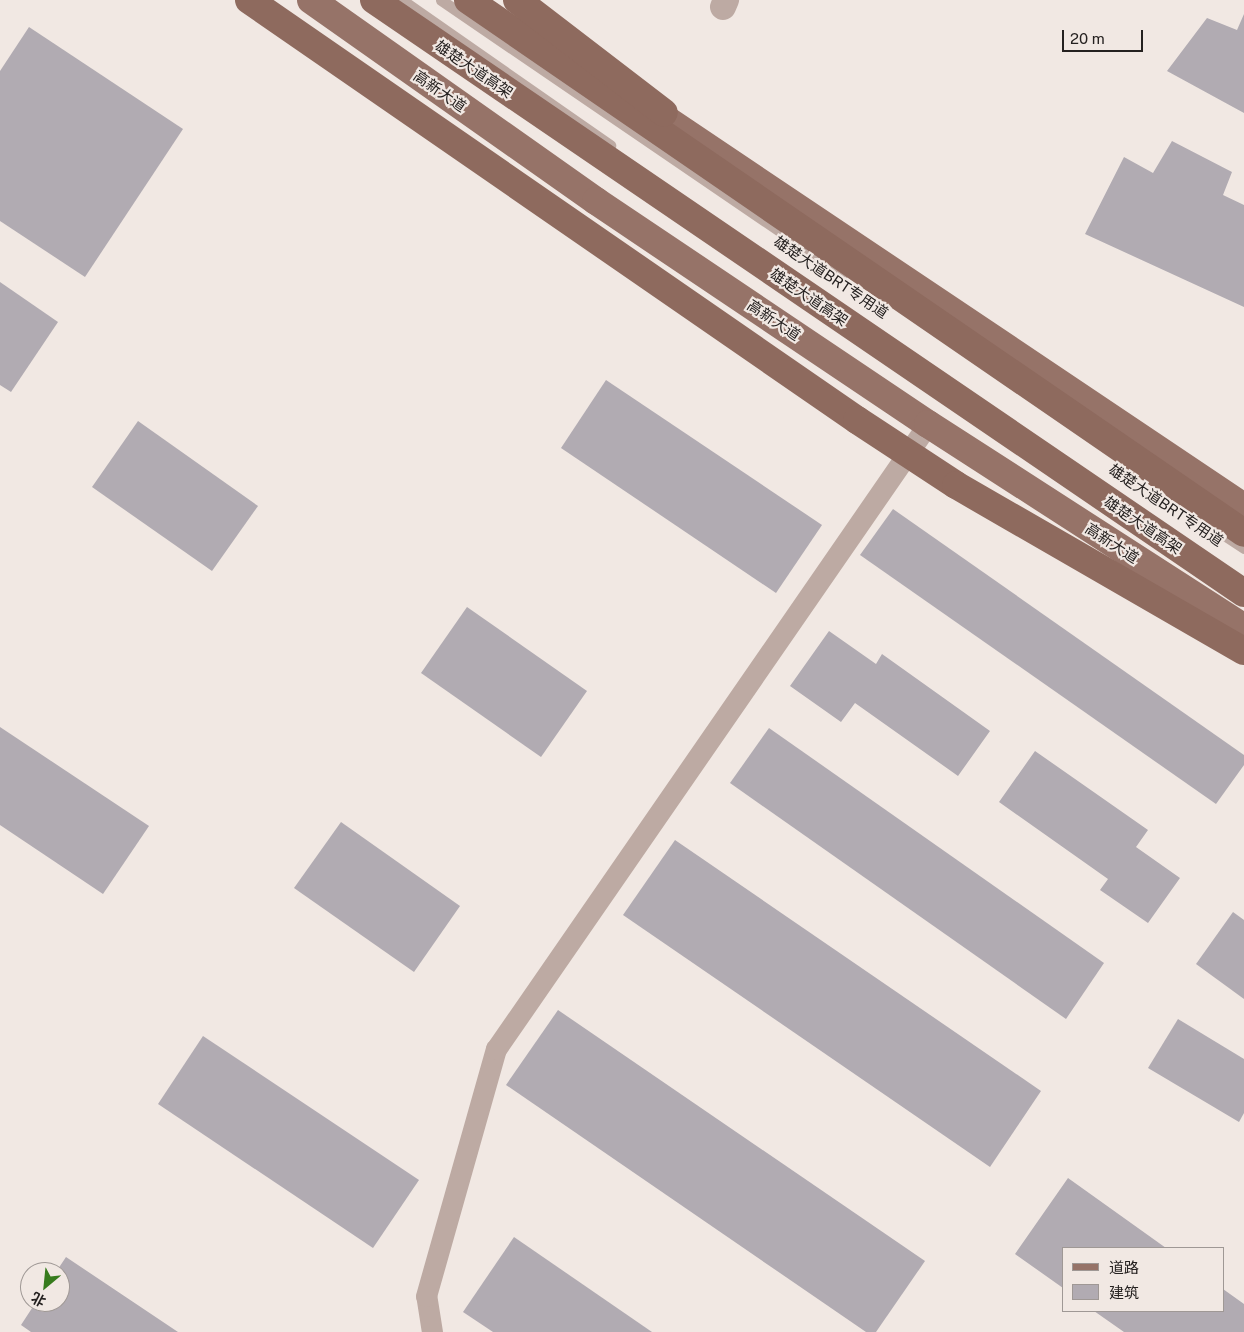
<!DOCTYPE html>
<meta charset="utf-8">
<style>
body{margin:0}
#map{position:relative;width:1244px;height:1332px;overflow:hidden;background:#f1e8e3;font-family:"Public Sans","Noto Sans SC",sans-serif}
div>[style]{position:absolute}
.building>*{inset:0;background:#b1abb2}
.service>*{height:11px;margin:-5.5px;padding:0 5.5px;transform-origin:5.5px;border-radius:5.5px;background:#bdaaa3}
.minor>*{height:21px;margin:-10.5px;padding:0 10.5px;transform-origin:10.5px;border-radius:10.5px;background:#bdaaa3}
.tertiary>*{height:26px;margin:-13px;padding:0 13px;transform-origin:13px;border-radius:13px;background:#bdaaa3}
.primary>*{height:28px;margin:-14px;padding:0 14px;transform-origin:14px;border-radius:14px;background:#967368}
.trunk>*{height:28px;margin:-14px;padding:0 14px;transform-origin:14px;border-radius:14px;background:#8e6a5e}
span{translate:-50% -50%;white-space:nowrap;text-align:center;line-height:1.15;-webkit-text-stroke:4.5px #f1e8e3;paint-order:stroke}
.street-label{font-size:15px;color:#252120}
.legend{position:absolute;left:1062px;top:1247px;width:162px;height:65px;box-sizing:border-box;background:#f1e8e3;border:1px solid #9f9895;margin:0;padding:6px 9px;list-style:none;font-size:15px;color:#252120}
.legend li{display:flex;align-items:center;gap:10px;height:25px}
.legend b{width:25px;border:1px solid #9f9895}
.north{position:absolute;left:20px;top:1262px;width:50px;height:50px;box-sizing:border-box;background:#f1e8e3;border:1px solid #9f9895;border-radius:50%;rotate:208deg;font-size:14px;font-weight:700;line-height:20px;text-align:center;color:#252120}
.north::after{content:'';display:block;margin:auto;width:18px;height:22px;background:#377b1d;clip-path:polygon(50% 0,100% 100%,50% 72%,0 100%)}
.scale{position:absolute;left:1062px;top:30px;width:81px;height:22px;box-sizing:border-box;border:2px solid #252120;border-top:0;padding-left:6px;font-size:15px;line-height:18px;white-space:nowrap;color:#252120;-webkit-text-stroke:4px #f1e8e3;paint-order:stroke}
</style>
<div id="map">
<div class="building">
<div style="clip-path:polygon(1244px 14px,1244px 113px,1167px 71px,1207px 18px,1237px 30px)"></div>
<div style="clip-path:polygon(29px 27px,183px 129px,85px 277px,0 221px,0 71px)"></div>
<div style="clip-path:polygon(1172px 141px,1232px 172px,1223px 195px,1244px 205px,1244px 307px,1085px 234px,1124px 157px,1153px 173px)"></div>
<div style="clip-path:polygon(0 282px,58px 322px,11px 392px,0 385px)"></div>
<div style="clip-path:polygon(606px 380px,822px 525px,776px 593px,561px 448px)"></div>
<div style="clip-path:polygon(138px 421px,258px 506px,212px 571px,92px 487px)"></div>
<div style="clip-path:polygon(893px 509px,1244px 755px,1244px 765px,1216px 804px,860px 555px)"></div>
<div style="clip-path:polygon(467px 607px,587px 691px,541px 757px,421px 673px)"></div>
<div style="clip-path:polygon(829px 631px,876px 664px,882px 654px,990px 731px,958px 776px,855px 703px,841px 722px,790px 686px)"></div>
<div style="clip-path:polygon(0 727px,149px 826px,103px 894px,0 825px)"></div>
<div style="clip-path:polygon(769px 728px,1104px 963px,1066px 1019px,730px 783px)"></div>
<div style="clip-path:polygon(1035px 751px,1148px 830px,1136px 847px,1180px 878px,1148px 923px,1100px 890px,1108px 879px,999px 802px)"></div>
<div style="clip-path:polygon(341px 822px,460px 906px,414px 972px,294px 888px)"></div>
<div style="clip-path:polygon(675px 840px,1041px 1091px,990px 1167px,623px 915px)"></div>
<div style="clip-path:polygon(1233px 912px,1244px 920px,1244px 999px,1196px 964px)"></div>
<div style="clip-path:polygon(558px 1010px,925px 1261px,876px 1332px,866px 1332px,506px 1085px)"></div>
<div style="clip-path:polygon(1178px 1019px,1244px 1059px,1244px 1113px,1239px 1122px,1148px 1068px)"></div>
<div style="clip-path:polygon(203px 1036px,419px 1180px,373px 1248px,158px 1104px)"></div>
<div style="clip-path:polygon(1068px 1178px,1166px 1248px,1063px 1248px,1063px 1288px,1015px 1254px)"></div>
<div style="clip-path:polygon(514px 1237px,652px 1332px,493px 1332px,463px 1312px)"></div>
<div style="clip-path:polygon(66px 1257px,178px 1332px,31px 1332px,21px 1325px,36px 1302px,60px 1302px,60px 1272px,56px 1272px)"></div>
<div style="clip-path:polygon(1223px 1289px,1244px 1304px,1244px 1332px,1124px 1332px,1094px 1311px,1223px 1311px)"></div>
</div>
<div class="service">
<div style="left:402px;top:0;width:254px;rotate:34.9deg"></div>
<div style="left:441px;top:0;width:486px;rotate:34.3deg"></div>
<div style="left:1227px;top:537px;width:20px;rotate:33deg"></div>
</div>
<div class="minor">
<div style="left:432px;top:1332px;width:36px;rotate:-99deg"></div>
<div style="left:426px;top:1296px;width:257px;rotate:-74.2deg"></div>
<div style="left:496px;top:1049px;width:760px;rotate:-55.35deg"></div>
</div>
<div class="tertiary">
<div style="left:723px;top:7px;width:8px;rotate:-67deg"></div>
</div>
<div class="primary">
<div style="left:311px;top:0;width:349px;rotate:35.2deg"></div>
<div style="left:596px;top:201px;width:400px;rotate:33.9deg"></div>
<div style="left:928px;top:424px;width:376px;rotate:32.8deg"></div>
<div style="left:652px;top:110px;width:713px;rotate:33.85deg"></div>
</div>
<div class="trunk">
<div style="left:249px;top:0;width:739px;rotate:34.64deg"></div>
<div style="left:857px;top:420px;width:118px;rotate:33.3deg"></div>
<div style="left:956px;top:485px;width:332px;rotate:30deg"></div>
<div style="left:374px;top:0;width:1053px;rotate:34.28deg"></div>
<div style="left:468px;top:0;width:941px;rotate:34.48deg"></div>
<div style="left:517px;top:0;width:185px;rotate:37.5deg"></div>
</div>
<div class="street-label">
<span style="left:474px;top:69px;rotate:34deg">雄楚大道高架</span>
<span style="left:440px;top:91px;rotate:35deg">高新大道</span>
<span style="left:831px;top:277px;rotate:34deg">雄楚大道BRT专用道</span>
<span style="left:809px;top:297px;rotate:34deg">雄楚大道高架</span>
<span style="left:774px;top:320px;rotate:34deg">高新大道</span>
<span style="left:1166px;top:505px;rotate:34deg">雄楚大道BRT专用道</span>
<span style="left:1143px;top:525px;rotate:34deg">雄楚大道高架</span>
<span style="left:1112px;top:543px;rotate:33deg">高新大道</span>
</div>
<ul class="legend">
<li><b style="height:6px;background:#967368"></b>道路</li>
<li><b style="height:14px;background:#b1abb2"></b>建筑</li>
</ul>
<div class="north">北</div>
<div class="scale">20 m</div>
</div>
